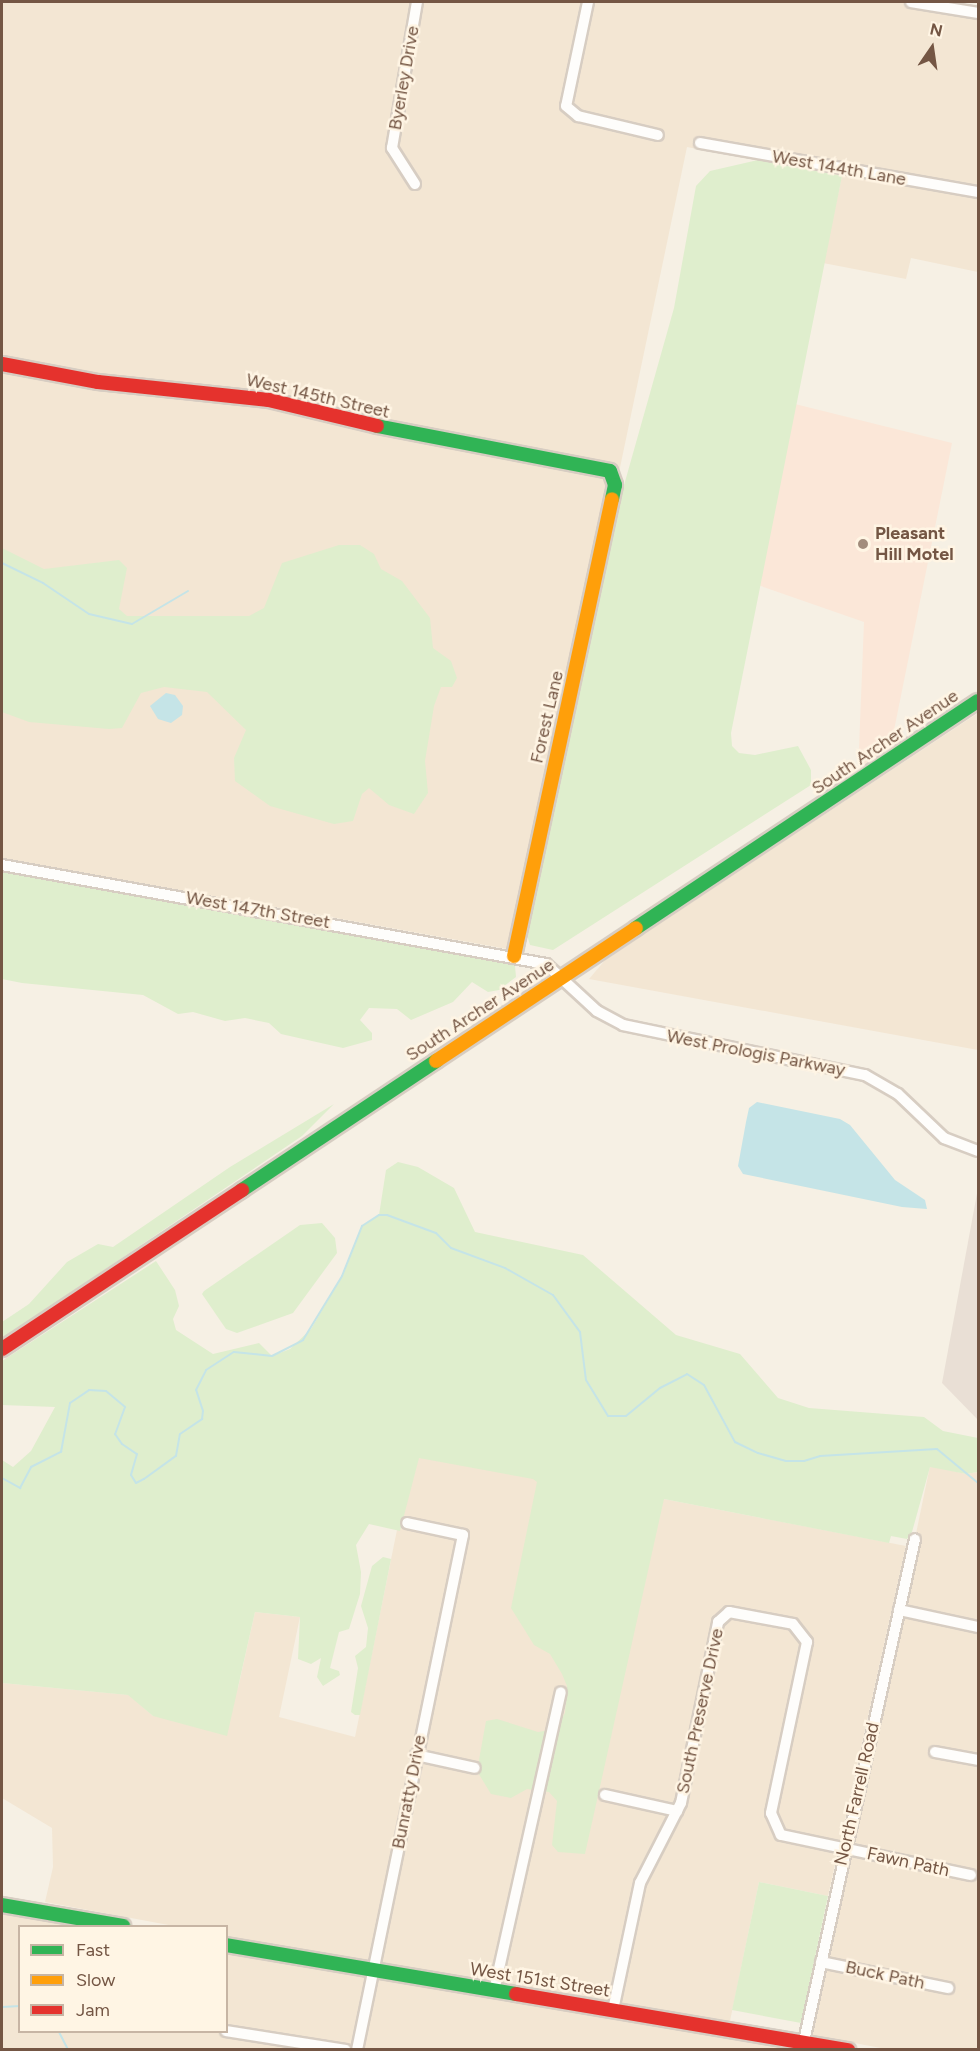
<!DOCTYPE html>
<style>
body{margin:0}
#map{position:relative;width:980px;height:2051px;overflow:hidden;background:#f6f0e4;font-family:Figtree,sans-serif}
div>[style]{position:absolute}
.residential>*{inset:0;background:#f3e6d3}
.commercial>*{inset:0;background:#fbe7d8}
.industrial>*{inset:0;background:#e9dfd5}
.green>*{inset:0;background:#dfeecd}
.water>*{inset:0;background:#c5e4e7}
.stream>*{height:2px;margin:-1px;padding:0 1px;transform-origin:1px;border-radius:1px;background:#c5e4e7}
.roads{filter:drop-shadow(2px 0 #d7cdc2) drop-shadow(-2px 0 #d7cdc2) drop-shadow(0 2px #d7cdc2) drop-shadow(0 -2px #d7cdc2)}
.street>*{height:10px;margin:-5px;padding:0 5px;transform-origin:5px;border-radius:5px;background:#fefdfb}
.fast>*{height:14px;margin:-7px;padding:0 7px;transform-origin:7px;border-radius:7px;background:#30b455}
.slow>*{height:14px;margin:-7px;padding:0 7px;transform-origin:7px;border-radius:7px;background:#ff9f0a}
.jam>*{height:14px;margin:-7px;padding:0 7px;transform-origin:7px;border-radius:7px;background:#e5322d}
.dots>*{width:16px;height:16px;translate:-50% -50%;box-sizing:border-box;border:3px solid #fff5e4;border-radius:50%}
span{translate:-50% -50%;white-space:nowrap;text-align:center;line-height:1.15;-webkit-text-stroke:5px #fff5e4;paint-order:stroke}
.street-label{font-size:18px;color:#745644}
.poi-label{font-size:18px;color:#745644;font-weight:700}
.left{translate:0 -50%;text-align:left}
.frame{position:absolute;inset:0;border:3px solid #745644;pointer-events:none}
.legend{position:absolute;left:18px;top:1925px;width:210px;height:108px;box-sizing:border-box;background:#fff5e4;border:2px solid #c7b5a4;margin:0;padding:8px 10px;list-style:none;font-size:18px;color:#745644}
.legend li{display:flex;align-items:center;gap:12px;height:30px}
.legend b{width:30px;border:2px solid #c7b5a4}
.north{position:absolute;left:902px;top:18px;width:60px;height:60px;-webkit-text-stroke:4px #fff5e4;paint-order:stroke;rotate:13deg;font-size:16px;font-weight:700;line-height:24px;text-align:center;color:#745644}
.north::after{content:'';display:block;margin:auto;width:21px;height:27px;background:#745644;clip-path:polygon(50% 0,100% 100%,50% 72%,0 100%)}
</style>
<div id="map">
<div class="residential">
<div style="clip-path:polygon(2px 2px,942px 2px,978px 8px,978px 272px,911px 258px,906px 279px,823px 263px,842px 176px,687px 147px,519px 951px,2px 858px)"></div>
<div style="clip-path:polygon(978px 713px,978px 1050px,589px 979px,606px 959px)"></div>
<div style="clip-path:polygon(412px 1456px,664px 1499px,906px 1546px,828px 1896px,759px 1882px,730px 2021px,312px 1953px,227px 1937px,226px 1926px,174px 1926px,45px 1902px,53px 1867px,52px 1828px,2px 1798px,2px 1683px,129px 1695px,153px 1716px,238px 1688px,255px 1612px,300px 1617px,279px 1717px,355px 1737px)"></div>
<div style="clip-path:polygon(930px 1466px,966px 1474px,978px 1472px,978px 2049px,886px 2049px,812px 2035px)"></div>
<div style="clip-path:polygon(2px 1909px,106px 1926px,20px 1926px,20px 2032px,226px 2032px,227px 1947px,794px 2046px,793px 2050px,2px 2049px)"></div>
</div>
<div class="commercial">
<div style="clip-path:polygon(795px 404px,952px 443px,889px 755px,858px 774px,864px 622px,758px 585px)"></div>
</div>
<div class="industrial">
<div style="clip-path:polygon(978px 1188px,978px 1420px,942px 1383px)"></div>
</div>
<div class="green">
<div style="clip-path:polygon(758px 160px,842px 176px,731px 733px,732px 746px,739px 753px,755px 755px,798px 746px,811px 770px,811px 785px,553px 950px,530px 945px,527px 935px,617px 510px,674px 308px,696px 186px,710px 171px)"></div>
<div style="clip-path:polygon(339px 545px,360px 545px,374px 554px,381px 569px,402px 581px,430px 618px,433px 648px,451px 661px,457px 678px,452px 687px,441px 687px,434px 706px,425px 761px,428px 793px,414px 814px,389px 805px,369px 788px,362px 794px,353px 821px,334px 824px,270px 806px,235px 781px,234px 758px,246px 730px,207px 692px,164px 687px,141px 693px,122px 728px,109px 729px,29px 722px,2px 712px,2px 548px,44px 569px,119px 560px,127px 568px,119px 609px,127px 616px,249px 616px,264px 608px,282px 563px)"></div>
<div style="clip-path:polygon(2px 865px,496px 957px,515px 966px,516px 977px,499px 990px,488px 992px,472px 982px,453px 1002px,411px 1020px,397px 1009px,369px 1008px,360px 1020px,372px 1033px,372px 1040px,343px 1048px,281px 1034px,269px 1023px,245px 1018px,225px 1021px,193px 1012px,178px 1014px,143px 995px,22px 983px,2px 979px)"></div>
<div style="clip-path:polygon(334px 1104px,302px 1136px,2px 1339px,2px 1322px,29px 1304px,67px 1262px,98px 1244px,113px 1247px,230px 1167px)"></div>
<div style="clip-path:polygon(398px 1162px,418px 1167px,454px 1188px,475px 1232px,583px 1255px,676px 1335px,740px 1354px,778px 1398px,809px 1408px,924px 1417px,943px 1431px,978px 1438px,978px 1472px,966px 1474px,930px 1467px,912px 1532px,907px 1539px,891px 1536px,889px 1543px,664px 1499px,585px 1854px,558px 1852px,552px 1845px,557px 1801px,549px 1792px,527px 1789px,511px 1798px,491px 1794px,477px 1771px,486px 1721px,497px 1719px,538px 1732px,556px 1729px,565px 1713px,567px 1686px,562px 1674px,550px 1654px,534px 1645px,511px 1608px,537px 1482px,533px 1479px,419px 1458px,400px 1531px,369px 1524px,356px 1545px,361px 1572px,360px 1594px,349px 1629px,339px 1632px,330px 1668px,339px 1671px,340px 1675px,323px 1686px,317px 1677px,321px 1658px,311px 1664px,298px 1659px,300px 1617px,255px 1612px,227px 1736px,153px 1716px,128px 1695px,2px 1683px,2px 1460px,13px 1467px,31px 1451px,55px 1407px,2px 1405px,2px 1361px,156px 1261px,175px 1290px,179px 1306px,173px 1319px,176px 1330px,213px 1354px,259px 1343px,272px 1356px,290px 1349px,311px 1329px,342px 1276px,362px 1226px,379px 1215px,386px 1170px)"></div>
<div style="clip-path:polygon(322px 1223px,335px 1238px,337px 1253px,293px 1313px,237px 1333px,226px 1329px,202px 1294px,204px 1291px,300px 1225px)"></div>
<div style="clip-path:polygon(383px 1557px,391px 1559px,360px 1715px,355px 1715px,351px 1712px,358px 1668px,355px 1656px,366px 1647px,368px 1628px,361px 1606px,372px 1566px)"></div>
<div style="clip-path:polygon(759px 1882px,828px 1896px,801px 2023px,732px 2010px)"></div>
</div>
<div class="water">
<div style="clip-path:polygon(166px 693px,175px 695px,183px 706px,182px 715px,171px 723px,158px 719px,150px 706px)"></div>
<div style="clip-path:polygon(757px 1102px,840px 1119px,850px 1125px,895px 1180px,925px 1200px,927px 1209px,902px 1207px,743px 1174px,738px 1166px,746px 1122px,749px 1108px)"></div>
</div>
<div class="stream">
<div style="left:2px;top:563px;width:46px;rotate:26deg"></div>
<div style="left:43px;top:583px;width:55px;rotate:34deg"></div>
<div style="left:89px;top:614px;width:44px;rotate:13.1deg"></div>
<div style="left:132px;top:624px;width:65px;rotate:-30.5deg"></div>
<div style="left:2px;top:1478px;width:21px;rotate:29deg"></div>
<div style="left:20px;top:1488px;width:24px;rotate:-62deg"></div>
<div style="left:31px;top:1467px;width:34px;rotate:-27deg"></div>
<div style="left:61px;top:1452px;width:50px;rotate:-79.6deg"></div>
<div style="left:70px;top:1403px;width:23px;rotate:-34deg"></div>
<div style="left:89px;top:1390px;width:17px;rotate:3deg"></div>
<div style="left:106px;top:1391px;width:25px;rotate:40deg"></div>
<div style="left:125px;top:1407px;width:29px;rotate:110deg"></div>
<div style="left:115px;top:1434px;width:12px;rotate:55deg"></div>
<div style="left:122px;top:1444px;width:18px;rotate:34deg"></div>
<div style="left:137px;top:1454px;width:22px;rotate:106deg"></div>
<div style="left:131px;top:1475px;width:9px;rotate:58deg"></div>
<div style="left:136px;top:1483px;width:9px;rotate:-27deg"></div>
<div style="left:144px;top:1479px;width:39px;rotate:-36deg"></div>
<div style="left:176px;top:1456px;width:22px;rotate:-80deg"></div>
<div style="left:180px;top:1434px;width:27px;rotate:-34deg"></div>
<div style="left:202px;top:1419px;width:8px;rotate:-83deg"></div>
<div style="left:203px;top:1411px;width:22px;rotate:-108deg"></div>
<div style="left:196px;top:1390px;width:22px;rotate:-63deg"></div>
<div style="left:206px;top:1370px;width:33px;rotate:-33deg"></div>
<div style="left:234px;top:1352px;width:38px;rotate:6deg"></div>
<div style="left:272px;top:1356px;width:35px;rotate:-27deg"></div>
<div style="left:303px;top:1340px;width:75px;rotate:-58.6deg"></div>
<div style="left:342px;top:1276px;width:54px;rotate:-68.2deg"></div>
<div style="left:362px;top:1226px;width:20px;rotate:-33deg"></div>
<div style="left:379px;top:1215px;width:8px"></div>
<div style="left:387px;top:1215px;width:52px;rotate:20.2deg"></div>
<div style="left:436px;top:1233px;width:21px;rotate:45deg"></div>
<div style="left:451px;top:1248px;width:58px;rotate:20.3deg"></div>
<div style="left:505px;top:1268px;width:55px;rotate:29.4deg"></div>
<div style="left:553px;top:1295px;width:46px;rotate:53.9deg"></div>
<div style="left:580px;top:1332px;width:48px;rotate:82.9deg"></div>
<div style="left:586px;top:1380px;width:42px;rotate:58.6deg"></div>
<div style="left:608px;top:1416px;width:18px"></div>
<div style="left:626px;top:1416px;width:44px;rotate:-39.5deg"></div>
<div style="left:660px;top:1388px;width:30px;rotate:-27deg"></div>
<div style="left:687px;top:1374px;width:20px;rotate:33deg"></div>
<div style="left:704px;top:1385px;width:65px;rotate:61.5deg"></div>
<div style="left:735px;top:1442px;width:25px;rotate:26deg"></div>
<div style="left:758px;top:1453px;width:29px;rotate:16deg"></div>
<div style="left:786px;top:1461px;width:18px"></div>
<div style="left:804px;top:1461px;width:17px;rotate:-17deg"></div>
<div style="left:820px;top:1456px;width:117px;rotate:-3.4deg"></div>
<div style="left:937px;top:1449px;width:53px;rotate:39.7deg"></div>
<div style="left:2px;top:2007px;width:18px;rotate:-3deg"></div>
<div style="left:59px;top:2032px;width:20px;rotate:63deg"></div>
</div>
<div class="roads">
<div class="street">
<div style="left:588px;top:2px;width:106px;rotate:101.9deg"></div>
<div style="left:566px;top:106px;width:16px;rotate:40deg"></div>
<div style="left:578px;top:116px;width:82px;rotate:13.4deg"></div>
<div style="left:911px;top:2px;width:68px;rotate:9.3deg"></div>
<div style="left:700px;top:143px;width:282px;rotate:10deg"></div>
<div style="left:415px;top:184px;width:43px;rotate:-122.6deg"></div>
<div style="left:392px;top:148px;width:148px;rotate:-80.3deg"></div>
<div style="left:2px;top:865px;width:553px;rotate:10.31deg"></div>
<div style="left:546px;top:964px;width:69px;rotate:42.7deg"></div>
<div style="left:597px;top:1011px;width:30px;rotate:28deg"></div>
<div style="left:623px;top:1025px;width:247px;rotate:11.7deg"></div>
<div style="left:865px;top:1075px;width:38px;rotate:30deg"></div>
<div style="left:898px;top:1094px;width:64px;rotate:43.7deg"></div>
<div style="left:944px;top:1138px;width:36px;rotate:21deg"></div>
<div style="left:899px;top:1610px;width:81px;rotate:12.1deg"></div>
<div style="left:935px;top:1752px;width:44px;rotate:10.5deg"></div>
<div style="left:416px;top:1755px;width:60px;rotate:12.4deg"></div>
<div style="left:605px;top:1795px;width:74px;rotate:12.5deg"></div>
<div style="left:821px;top:1962px;width:130px;rotate:11.6deg"></div>
<div style="left:494px;top:1991px;width:306px;rotate:-77.4deg"></div>
<div style="left:613px;top:2010px;width:130px;rotate:-78deg"></div>
<div style="left:640px;top:1883px;width:90px;rotate:-62.9deg"></div>
<div style="left:681px;top:1803px;width:185px;rotate:-78.4deg"></div>
<div style="left:718px;top:1622px;width:15px;rotate:-42deg"></div>
<div style="left:729px;top:1612px;width:65px;rotate:10.6deg"></div>
<div style="left:793px;top:1624px;width:23px;rotate:52deg"></div>
<div style="left:807px;top:1642px;width:175px;rotate:101.9deg"></div>
<div style="left:771px;top:1813px;width:24px;rotate:66deg"></div>
<div style="left:781px;top:1835px;width:194px;rotate:11.9deg"></div>
<div style="left:226px;top:2031px;width:121px;rotate:9deg"></div>
<div style="left:357px;top:2050px;width:526px;rotate:-78.37deg"></div>
<div style="left:463px;top:1535px;width:57px;rotate:-167.9deg"></div>
<div style="left:802px;top:2050px;width:523px;rotate:-77.53deg"></div>
</div>
<div class="fast">
<div style="left:377px;top:426px;width:237px;rotate:10.9deg"></div>
<div style="left:610px;top:471px;width:15px;rotate:70deg"></div>
<div style="left:615px;top:485px;width:14px;rotate:102deg"></div>
<div style="left:636px;top:928px;width:410px;rotate:-33.6deg"></div>
<div style="left:242px;top:1190px;width:233px;rotate:-33.6deg"></div>
<div style="left:2px;top:1905px;width:123px;rotate:9.8deg"></div>
<div style="left:226px;top:1945px;width:294px;rotate:9.6deg"></div>
</div>
<div class="slow">
<div style="left:514px;top:956px;width:467px;rotate:-77.9deg"></div>
<div style="left:436px;top:1061px;width:240px;rotate:-33.6deg"></div>
</div>
<div class="jam">
<div style="left:2px;top:364px;width:98px;rotate:10.6deg"></div>
<div style="left:98px;top:382px;width:172px;rotate:6deg"></div>
<div style="left:269px;top:400px;width:111px;rotate:13.5deg"></div>
<div style="left:2px;top:1349px;width:288px;rotate:-33.5deg"></div>
<div style="left:516px;top:1994px;width:337px;rotate:9.6deg"></div>
</div>
</div>
<div class="dots">
<div style="left:863px;top:544px;background:#a28c7c"></div>
</div>
<div class="street-label">
<span style="left:404px;top:78px;rotate:-80deg">Byerley Drive</span>
<span style="left:839px;top:168px;rotate:10deg">West 144th Lane</span>
<span style="left:318px;top:396px;rotate:13deg">West 145th Street</span>
<span style="left:547px;top:717px;rotate:-77deg">Forest Lane</span>
<span style="left:885px;top:742px;rotate:-34deg">South Archer Avenue</span>
<span style="left:258px;top:910px;rotate:10deg">West 147th Street</span>
<span style="left:480px;top:1010px;rotate:-33deg">South Archer Avenue</span>
<span style="left:756px;top:1053px;rotate:11deg">West Prologis Parkway</span>
<span style="left:700px;top:1711px;rotate:-78deg">South Preserve Drive</span>
<span style="left:409px;top:1792px;rotate:-79deg">Bunratty Drive</span>
<span style="left:857px;top:1794px;rotate:-77deg">North Farrell Road</span>
<span style="left:908px;top:1862px;rotate:12deg">Fawn Path</span>
<span style="left:885px;top:1975px;rotate:12deg">Buck Path</span>
<span style="left:540px;top:1980px;rotate:9deg">West 151st Street</span>
</div>
<div class="poi-label">
<span class="left" style="left:875px;top:544px">Pleasant<br>Hill Motel</span>
</div>
<div class="frame"></div>
<ul class="legend">
<li><b style="height:8px;background:#30b455"></b>Fast</li>
<li><b style="height:8px;background:#ff9f0a"></b>Slow</li>
<li><b style="height:8px;background:#e5322d"></b>Jam</li>
</ul>
<div class="north">N</div>
</div>
